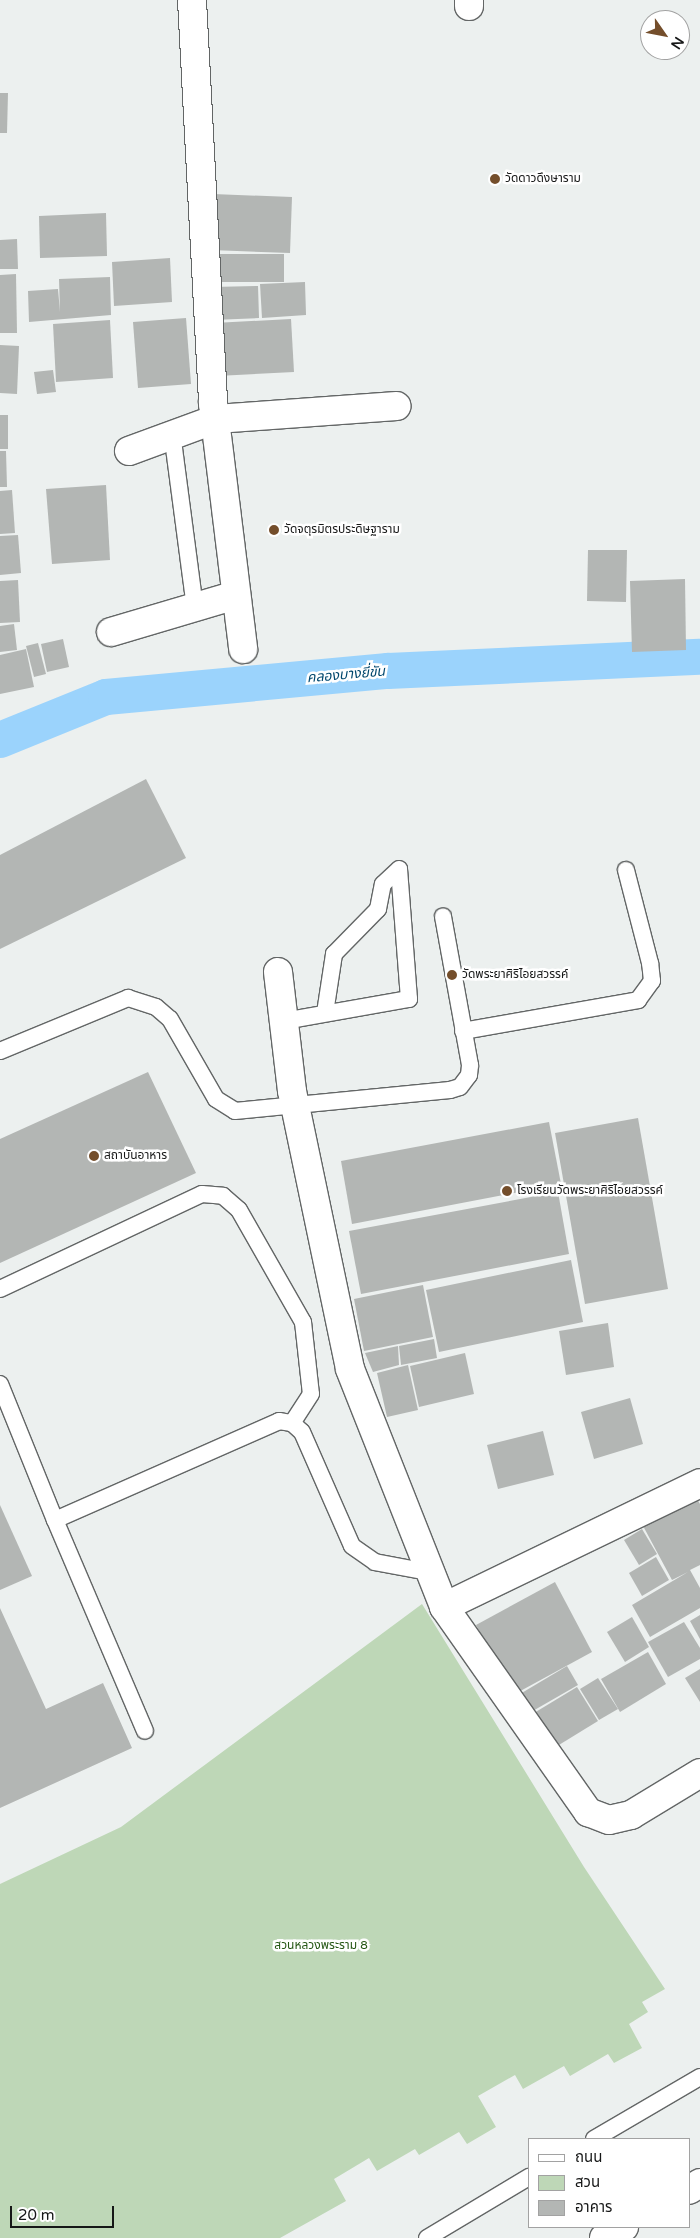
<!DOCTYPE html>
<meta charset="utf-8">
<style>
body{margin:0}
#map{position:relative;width:700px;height:2238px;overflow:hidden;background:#ecf0ef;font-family:"Varela Round","Noto Sans Thai",sans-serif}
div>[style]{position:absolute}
.green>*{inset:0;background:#bed7b7}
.canal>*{height:36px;margin:-18px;padding:0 18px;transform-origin:18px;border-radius:18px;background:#9bd3fc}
.building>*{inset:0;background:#b3b6b4}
.roads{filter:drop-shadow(1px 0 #636666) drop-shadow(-1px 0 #636666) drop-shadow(0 1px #636666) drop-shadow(0 -1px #636666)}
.lane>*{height:16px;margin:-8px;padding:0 8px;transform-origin:8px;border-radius:8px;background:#fff}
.street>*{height:28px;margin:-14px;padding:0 14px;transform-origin:14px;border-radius:14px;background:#fff}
.secondary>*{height:28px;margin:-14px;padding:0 14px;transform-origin:14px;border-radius:14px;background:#fff}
.dots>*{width:14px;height:14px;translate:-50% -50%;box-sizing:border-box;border:2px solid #fff;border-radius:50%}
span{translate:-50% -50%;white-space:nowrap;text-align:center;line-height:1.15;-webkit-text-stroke:5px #fff;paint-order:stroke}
.poi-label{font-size:12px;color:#161717}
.left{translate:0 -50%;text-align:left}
.park-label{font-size:12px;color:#245613}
.water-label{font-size:14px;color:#00476d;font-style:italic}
.legend{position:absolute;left:528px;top:2138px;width:162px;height:90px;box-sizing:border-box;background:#fff;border:1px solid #a2a2a2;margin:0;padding:6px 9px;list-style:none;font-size:15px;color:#161717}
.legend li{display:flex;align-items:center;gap:10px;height:25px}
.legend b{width:25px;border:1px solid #a2a2a2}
.north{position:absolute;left:640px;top:10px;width:50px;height:50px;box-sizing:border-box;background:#fff;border:1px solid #a2a2a2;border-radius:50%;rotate:123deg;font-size:14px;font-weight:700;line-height:20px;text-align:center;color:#161717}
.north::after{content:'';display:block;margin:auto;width:18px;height:22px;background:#744e2b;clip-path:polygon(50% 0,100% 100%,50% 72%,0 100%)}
.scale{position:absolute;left:10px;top:2206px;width:104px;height:22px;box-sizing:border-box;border:2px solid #161717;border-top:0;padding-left:6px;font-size:15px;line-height:18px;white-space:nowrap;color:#161717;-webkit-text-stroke:4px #fff;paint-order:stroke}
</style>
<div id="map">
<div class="green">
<div style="clip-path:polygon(422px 1604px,584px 1867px,665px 1989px,642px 2002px,648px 2012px,629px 2024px,642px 2048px,614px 2063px,608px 2054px,570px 2076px,564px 2066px,523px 2089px,515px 2075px,478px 2096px,496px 2127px,467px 2144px,459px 2132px,419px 2155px,415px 2149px,377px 2171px,369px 2158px,334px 2179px,346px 2201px,280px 2238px,0 2238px,0 1884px,121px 1827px)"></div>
</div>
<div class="canal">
<div style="left:0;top:740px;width:114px;rotate:-22.1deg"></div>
<div style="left:106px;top:697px;width:283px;rotate:-5.3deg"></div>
<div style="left:388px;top:671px;width:312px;rotate:-2.6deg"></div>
</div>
<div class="building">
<div style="clip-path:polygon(0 93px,8px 93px,7px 133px,0 133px)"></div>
<div style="clip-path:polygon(213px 194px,292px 197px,290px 253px,211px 250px)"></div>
<div style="clip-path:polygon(106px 213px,107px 256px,40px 258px,39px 216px)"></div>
<div style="clip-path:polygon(17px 239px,18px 269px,0 269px,0 240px)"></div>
<div style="clip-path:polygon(213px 254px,284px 254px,284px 282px,212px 282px)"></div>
<div style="clip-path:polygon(170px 258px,172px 302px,114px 306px,112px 262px)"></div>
<div style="clip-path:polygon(16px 274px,17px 333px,0 333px,0 275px)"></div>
<div style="clip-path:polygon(110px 277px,111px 315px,29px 322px,28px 291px,58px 289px,60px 312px,59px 279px)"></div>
<div style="clip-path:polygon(305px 282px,306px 315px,262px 318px,260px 284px)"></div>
<div style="clip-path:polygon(258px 286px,259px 318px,213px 320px,212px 287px)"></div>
<div style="clip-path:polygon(186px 318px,191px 384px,138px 388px,133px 322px)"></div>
<div style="clip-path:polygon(291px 319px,294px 372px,217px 376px,214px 323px)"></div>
<div style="clip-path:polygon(110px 320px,113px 378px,56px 382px,53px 324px)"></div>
<div style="clip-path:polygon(0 345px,19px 346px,17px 394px,0 393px)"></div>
<div style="clip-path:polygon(53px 370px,56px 392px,37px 394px,34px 372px)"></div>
<div style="clip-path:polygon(0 415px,8px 415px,8px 449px,0 449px)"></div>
<div style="clip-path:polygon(0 451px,6px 451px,7px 487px,0 487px)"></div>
<div style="clip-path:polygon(106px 485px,110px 560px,52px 564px,46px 489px)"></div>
<div style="clip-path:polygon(12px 490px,15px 533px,0 534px,0 491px)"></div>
<div style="clip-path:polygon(18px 535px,21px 573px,0 575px,0 536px)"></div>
<div style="clip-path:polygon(588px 550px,627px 550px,626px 602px,587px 601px)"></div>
<div style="clip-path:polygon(685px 579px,686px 650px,632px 652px,630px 581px)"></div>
<div style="clip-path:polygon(18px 580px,20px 622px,0 623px,0 581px)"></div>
<div style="clip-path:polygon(14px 624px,17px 650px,0 652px,0 626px)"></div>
<div style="clip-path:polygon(63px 639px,69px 667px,47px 672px,41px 644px)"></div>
<div style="clip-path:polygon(38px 643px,46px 674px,34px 677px,26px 646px)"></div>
<div style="clip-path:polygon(26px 649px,34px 687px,0 694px,0 655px)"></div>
<div style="clip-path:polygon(146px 779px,186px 858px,0 949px,0 855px)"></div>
<div style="clip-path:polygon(148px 1072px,196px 1173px,0 1263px,0 1139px)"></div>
<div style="clip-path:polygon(638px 1118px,668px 1289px,585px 1304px,555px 1133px)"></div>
<div style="clip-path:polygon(549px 1122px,561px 1184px,352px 1224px,341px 1161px)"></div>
<div style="clip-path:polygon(558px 1192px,569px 1254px,361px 1294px,349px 1231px)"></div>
<div style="clip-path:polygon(571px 1260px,583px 1322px,439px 1352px,426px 1290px)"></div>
<div style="clip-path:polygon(423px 1285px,433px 1337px,364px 1351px,354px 1299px)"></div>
<div style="clip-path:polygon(608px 1323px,614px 1367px,566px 1375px,559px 1331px)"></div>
<div style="clip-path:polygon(434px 1339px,437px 1358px,401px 1365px,399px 1346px)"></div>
<div style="clip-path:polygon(398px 1346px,399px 1365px,373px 1372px,365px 1353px)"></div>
<div style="clip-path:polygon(465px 1353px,474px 1394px,419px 1407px,410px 1366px)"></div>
<div style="clip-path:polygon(408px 1365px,418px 1410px,387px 1417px,377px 1373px)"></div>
<div style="clip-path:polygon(630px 1398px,643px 1444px,594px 1459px,581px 1412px)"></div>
<div style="clip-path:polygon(543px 1431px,554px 1475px,498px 1489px,487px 1445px)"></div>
<div style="clip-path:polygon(695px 1495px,700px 1504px,700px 1565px,690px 1570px,700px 1588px,700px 1608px,650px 1637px,632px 1605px,688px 1572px,672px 1580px,642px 1524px)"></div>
<div style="clip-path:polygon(0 1505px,32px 1576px,0 1590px)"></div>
<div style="clip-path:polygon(642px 1529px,657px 1554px,639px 1565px,624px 1540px)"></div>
<div style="clip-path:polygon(656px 1557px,669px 1580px,642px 1596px,629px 1573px)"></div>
<div style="clip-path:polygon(555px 1582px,592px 1652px,513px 1695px,476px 1625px)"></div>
<div style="clip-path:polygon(0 1608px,46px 1709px,103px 1683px,132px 1748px,0 1808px)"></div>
<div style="clip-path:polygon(700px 1615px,700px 1639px,690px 1621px)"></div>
<div style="clip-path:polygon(632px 1617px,649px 1647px,625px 1662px,607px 1632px)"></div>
<div style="clip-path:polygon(684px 1622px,700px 1648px,700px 1659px,668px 1677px,648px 1642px)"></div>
<div style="clip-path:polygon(648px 1652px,666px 1684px,620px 1712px,601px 1679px)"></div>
<div style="clip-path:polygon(567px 1666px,578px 1685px,531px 1712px,520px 1694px)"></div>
<div style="clip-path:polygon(700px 1669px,700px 1702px,685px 1678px)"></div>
<div style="clip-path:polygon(598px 1678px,618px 1709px,599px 1720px,580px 1689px)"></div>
<div style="clip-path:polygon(577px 1687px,598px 1721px,554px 1748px,534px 1713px)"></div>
</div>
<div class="roads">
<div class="lane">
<div style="left:172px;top:433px;width:176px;rotate:82.5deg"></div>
<div style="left:325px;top:1013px;width:60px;rotate:-81.3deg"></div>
<div style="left:334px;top:954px;width:63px;rotate:-45.6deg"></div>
<div style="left:378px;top:909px;width:25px;rotate:-79deg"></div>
<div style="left:383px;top:884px;width:22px;rotate:-43deg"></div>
<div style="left:284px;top:1021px;width:127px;rotate:-10deg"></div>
<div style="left:409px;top:999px;width:130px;rotate:-94.4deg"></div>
<div style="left:463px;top:1031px;width:178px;rotate:-10deg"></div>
<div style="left:638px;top:1000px;width:24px;rotate:-54deg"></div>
<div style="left:652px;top:981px;width:18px;rotate:-96deg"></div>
<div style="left:650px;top:963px;width:96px;rotate:-104.5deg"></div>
<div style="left:0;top:1051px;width:139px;rotate:-22.5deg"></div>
<div style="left:128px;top:998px;width:29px;rotate:18deg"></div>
<div style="left:156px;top:1007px;width:18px;rotate:41deg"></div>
<div style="left:170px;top:1019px;width:92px;rotate:60.1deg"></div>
<div style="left:216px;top:1099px;width:22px;rotate:32deg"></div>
<div style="left:235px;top:1111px;width:216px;rotate:-5.6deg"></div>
<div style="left:450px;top:1090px;width:10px;rotate:-17deg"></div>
<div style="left:460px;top:1087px;width:15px;rotate:-53deg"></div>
<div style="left:469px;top:1075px;width:10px;rotate:-84deg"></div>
<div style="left:470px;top:1065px;width:151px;rotate:-100.3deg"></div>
<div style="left:0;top:1289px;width:223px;rotate:-25.2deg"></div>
<div style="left:202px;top:1194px;width:21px;rotate:5deg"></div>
<div style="left:223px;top:1196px;width:21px;rotate:41deg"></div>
<div style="left:239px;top:1210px;width:129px;rotate:60.3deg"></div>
<div style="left:303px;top:1322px;width:72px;rotate:83.7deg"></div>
<div style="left:311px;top:1394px;width:35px;rotate:123deg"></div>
<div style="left:0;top:1384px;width:147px;rotate:68deg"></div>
<div style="left:55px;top:1520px;width:245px;rotate:-23.8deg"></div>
<div style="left:279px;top:1421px;width:13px;rotate:9deg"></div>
<div style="left:292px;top:1423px;width:13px;rotate:42deg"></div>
<div style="left:302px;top:1432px;width:124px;rotate:66.3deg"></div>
<div style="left:352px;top:1546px;width:28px;rotate:35deg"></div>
<div style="left:375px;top:1562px;width:54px;rotate:10.7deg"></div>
<div style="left:55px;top:1520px;width:229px;rotate:66.9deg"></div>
<div style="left:594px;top:2139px;width:123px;rotate:-30.3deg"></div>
<div style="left:427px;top:2238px;width:119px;rotate:-30.9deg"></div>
</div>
<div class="street">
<div style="left:192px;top:0;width:404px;rotate:87deg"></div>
<div style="left:213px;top:403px;width:248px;rotate:83deg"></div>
<div style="left:469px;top:0;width:6px;rotate:90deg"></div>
<div style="left:129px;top:451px;width:93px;rotate:-20.2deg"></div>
<div style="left:216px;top:419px;width:181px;rotate:-4.1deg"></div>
<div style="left:111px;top:632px;width:130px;rotate:-16.5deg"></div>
<div style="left:278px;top:972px;width:120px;rotate:83.3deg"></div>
<div style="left:292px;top:1091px;width:284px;rotate:78.2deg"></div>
<div style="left:350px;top:1369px;width:256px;rotate:68.4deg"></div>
<div style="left:444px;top:1607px;width:251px;rotate:54.9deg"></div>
<div style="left:588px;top:1812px;width:22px;rotate:21deg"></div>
<div style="left:609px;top:1820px;width:23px;rotate:-13deg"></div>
<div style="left:631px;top:1815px;width:81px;rotate:-31.3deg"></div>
<div style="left:444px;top:1607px;width:284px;rotate:-25.8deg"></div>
</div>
<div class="secondary">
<div style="left:689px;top:2190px;width:13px;rotate:-32deg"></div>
<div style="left:604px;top:2238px;width:23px;rotate:-29deg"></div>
</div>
</div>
<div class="dots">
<div style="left:495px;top:179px;background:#744e2b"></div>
<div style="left:274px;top:530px;background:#744e2b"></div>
<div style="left:452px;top:975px;background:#744e2b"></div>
<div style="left:94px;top:1156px;background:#744e2b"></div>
<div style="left:507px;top:1191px;background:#744e2b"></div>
</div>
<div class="poi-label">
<span class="left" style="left:505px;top:179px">วัดดาวดึงษาราม</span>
<span class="left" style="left:284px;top:530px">วัดจตุรมิตรประดิษฐาราม</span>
<span class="left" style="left:462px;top:975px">วัดพระยาศิริไอยสวรรค์</span>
<span class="left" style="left:104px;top:1156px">สถาบันอาหาร</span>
<span class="left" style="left:517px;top:1191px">โรงเรียนวัดพระยาศิริไอยสวรรค์</span>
</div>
<div class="park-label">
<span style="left:321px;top:1946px">สวนหลวงพระราม 8</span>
</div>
<div class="water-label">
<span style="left:346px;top:675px;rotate:-5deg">คลองบางยี่ขัน</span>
</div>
<ul class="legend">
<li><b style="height:6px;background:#fff"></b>ถนน</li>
<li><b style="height:14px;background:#bed7b7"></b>สวน</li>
<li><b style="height:14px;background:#b3b6b4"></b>อาคาร</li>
</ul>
<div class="north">N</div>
<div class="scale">20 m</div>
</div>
